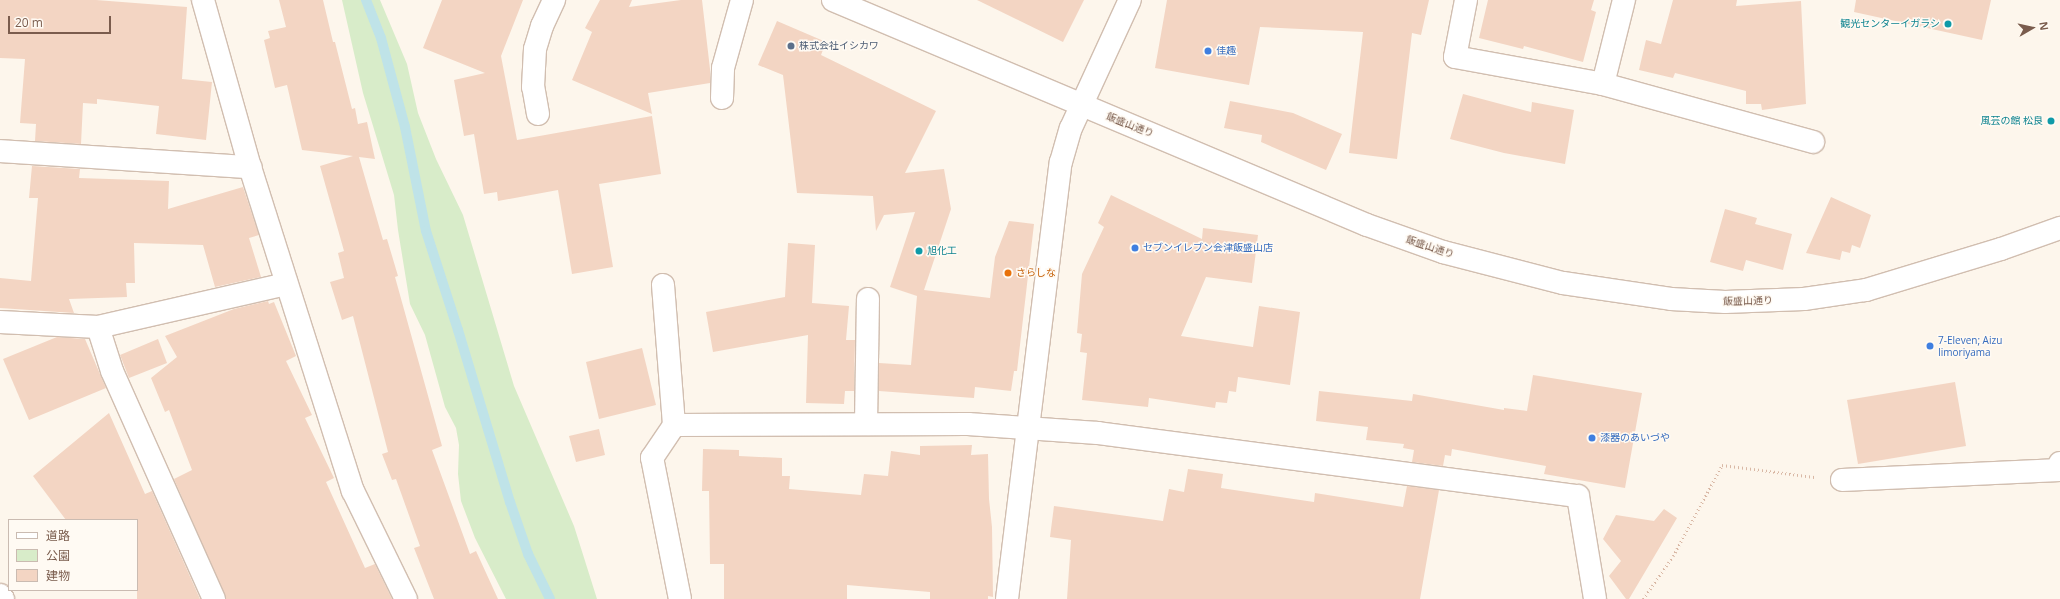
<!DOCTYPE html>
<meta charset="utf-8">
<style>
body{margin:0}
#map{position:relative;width:2060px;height:599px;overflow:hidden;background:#fdf6ec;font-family:"Open Sans","Noto Sans JP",sans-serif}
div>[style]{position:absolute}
.green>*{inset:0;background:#d8ecc9}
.stream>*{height:10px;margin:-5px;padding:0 5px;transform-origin:5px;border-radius:5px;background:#bfe3e8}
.building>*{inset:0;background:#f3d5c3}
.path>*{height:2.5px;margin-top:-1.25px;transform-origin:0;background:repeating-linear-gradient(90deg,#d9b8a5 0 1px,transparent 0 4px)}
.roads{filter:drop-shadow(1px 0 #d1beb0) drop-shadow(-1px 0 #d1beb0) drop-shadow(0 1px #d1beb0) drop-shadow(0 -1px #d1beb0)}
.street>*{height:22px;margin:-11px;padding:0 11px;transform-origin:11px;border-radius:11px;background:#fff}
.secondary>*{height:22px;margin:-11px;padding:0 11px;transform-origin:11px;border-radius:11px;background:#fff}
.dots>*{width:11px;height:11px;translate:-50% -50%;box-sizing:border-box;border:2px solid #fffaf3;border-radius:50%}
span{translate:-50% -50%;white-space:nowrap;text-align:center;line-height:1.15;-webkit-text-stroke:3px #fffaf3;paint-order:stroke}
.culture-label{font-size:10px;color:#0d838f}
.right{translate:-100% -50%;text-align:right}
.left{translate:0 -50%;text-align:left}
.service-label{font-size:10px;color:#4e5e75}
.shop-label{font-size:10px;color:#366cbe}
.street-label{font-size:10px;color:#7a5c4d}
.food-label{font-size:10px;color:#c56008}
.legend{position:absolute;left:8px;top:519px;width:130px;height:72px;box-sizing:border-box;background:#fffaf3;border:1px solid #cabbb1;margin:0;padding:5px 7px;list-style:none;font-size:12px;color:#7a5c4d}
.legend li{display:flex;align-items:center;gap:8px;height:20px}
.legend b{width:20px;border:1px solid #cabbb1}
.north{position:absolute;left:2012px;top:8px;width:40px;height:40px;-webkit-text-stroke:3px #fffaf3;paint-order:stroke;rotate:81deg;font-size:11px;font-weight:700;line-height:16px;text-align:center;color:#7a5c4d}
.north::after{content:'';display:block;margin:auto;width:14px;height:18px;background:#7a5c4d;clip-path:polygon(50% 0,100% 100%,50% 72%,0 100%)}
.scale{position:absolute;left:8px;top:16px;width:103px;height:18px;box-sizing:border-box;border:2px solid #7a5c4d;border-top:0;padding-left:5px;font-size:12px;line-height:14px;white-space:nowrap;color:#7a5c4d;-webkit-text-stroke:3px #fffaf3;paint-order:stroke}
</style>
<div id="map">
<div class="green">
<div style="clip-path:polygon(342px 0,380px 0,407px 64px,418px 113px,436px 159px,463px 215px,514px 386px,574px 526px,597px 599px,506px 599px,475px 538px,461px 501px,458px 474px,459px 445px,456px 428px,445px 407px,425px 335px,410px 304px,398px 230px,394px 195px,363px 93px)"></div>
</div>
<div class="stream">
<div style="left:366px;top:0;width:41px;rotate:68.5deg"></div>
<div style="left:381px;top:38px;width:92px;rotate:74.9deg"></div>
<div style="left:405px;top:127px;width:106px;rotate:78.6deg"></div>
<div style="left:426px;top:231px;width:104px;rotate:72.1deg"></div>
<div style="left:458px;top:330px;width:180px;rotate:73.2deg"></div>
<div style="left:510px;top:502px;width:55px;rotate:70.9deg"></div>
<div style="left:528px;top:554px;width:50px;rotate:63.9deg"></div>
</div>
<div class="building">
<div style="clip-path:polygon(0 0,96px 0,187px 7px,182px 79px,212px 82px,206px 140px,156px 134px,159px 106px,97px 99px,97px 104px,83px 103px,81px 144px,35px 141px,36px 124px,20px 123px,25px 59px,0 58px)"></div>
<div style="clip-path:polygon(279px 0,323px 0,333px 42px,335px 42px,352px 109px,355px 108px,358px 124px,367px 122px,375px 159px,359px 157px,383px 240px,387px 239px,398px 276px,395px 277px,442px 446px,432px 450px,470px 554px,476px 551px,498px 599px,434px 599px,414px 548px,420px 546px,396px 479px,392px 480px,382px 454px,388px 452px,353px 316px,342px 320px,330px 282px,344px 278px,338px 253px,344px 251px,320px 166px,353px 156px,302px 150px,287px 85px,275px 88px,264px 40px,270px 38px,268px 31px,286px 27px)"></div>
<div style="clip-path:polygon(442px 0,523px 0,501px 56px,517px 140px,652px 116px,661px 174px,599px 184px,613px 267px,572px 274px,558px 190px,498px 201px,497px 192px,484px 194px,474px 134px,464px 136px,454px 80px,485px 73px,423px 48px)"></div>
<div style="clip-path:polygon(600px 0,632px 0,629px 7px,681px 0,702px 0,710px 69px,710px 83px,648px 93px,652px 114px,572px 80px,592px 32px,585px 28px)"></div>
<div style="clip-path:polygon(977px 0,1084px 0,1063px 42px)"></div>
<div style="clip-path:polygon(1167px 0,1429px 0,1421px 35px,1412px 33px,1397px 159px,1349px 153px,1363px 32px,1260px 27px,1249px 85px,1155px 68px)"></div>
<div style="clip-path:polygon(1488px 0,1594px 0,1591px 10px,1596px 12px,1583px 62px,1524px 46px,1523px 49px,1479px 38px)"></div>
<div style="clip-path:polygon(1673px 0,1737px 0,1736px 6px,1801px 1px,1806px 104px,1762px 110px,1761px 104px,1746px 104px,1746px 91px,1675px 73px,1673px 78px,1639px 70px,1646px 40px,1661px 44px)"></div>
<div style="clip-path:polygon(1856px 0,1991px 0,1982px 40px,1854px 12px)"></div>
<div style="clip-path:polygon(777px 21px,826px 42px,821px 55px,936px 111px,905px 173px,944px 169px,951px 209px,924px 290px,990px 298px,995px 257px,1009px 221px,1034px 224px,1017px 371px,1014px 371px,1011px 391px,975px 387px,974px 398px,879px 391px,879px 363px,911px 365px,917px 296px,890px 287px,915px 212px,884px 215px,876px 231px,873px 196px,797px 193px,783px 75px,758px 65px)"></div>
<div style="clip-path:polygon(1463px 94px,1531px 112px,1532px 102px,1574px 110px,1565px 164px,1504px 153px,1450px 139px)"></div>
<div style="clip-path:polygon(1230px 101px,1293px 113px,1342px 134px,1326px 170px,1261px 142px,1262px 135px,1224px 128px)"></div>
<div style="clip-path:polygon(32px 166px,80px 169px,79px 178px,169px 181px,168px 209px,243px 187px,259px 235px,249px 238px,261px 277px,215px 287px,203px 245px,134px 243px,135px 283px,126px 283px,127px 297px,69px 299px,74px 313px,0 308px,0 278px,31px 281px,38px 198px,29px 198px)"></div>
<div style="clip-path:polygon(1111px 195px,1202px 239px,1203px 228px,1258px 235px,1252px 283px,1206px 277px,1181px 336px,1253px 347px,1259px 306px,1300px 312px,1290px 385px,1238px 377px,1236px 392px,1229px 391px,1227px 403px,1216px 402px,1215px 408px,1149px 398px,1148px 407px,1082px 400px,1087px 353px,1080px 352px,1082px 334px,1077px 333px,1082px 274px,1104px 227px,1098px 223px)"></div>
<div style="clip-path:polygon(1831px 197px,1871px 215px,1860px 248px,1852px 245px,1850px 253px,1842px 251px,1840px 260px,1806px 253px)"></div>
<div style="clip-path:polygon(1725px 209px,1757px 218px,1755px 224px,1792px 234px,1783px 270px,1746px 260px,1743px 271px,1710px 262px)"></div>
<div style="clip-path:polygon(788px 243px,815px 245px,812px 303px,849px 306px,846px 340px,855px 340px,854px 391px,845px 391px,844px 404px,806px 403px,808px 335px,713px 352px,706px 312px,785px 297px)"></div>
<div style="clip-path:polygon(268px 301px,269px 304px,274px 302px,296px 356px,286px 361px,312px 415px,305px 418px,334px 478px,326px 482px,365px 568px,375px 564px,392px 599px,226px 599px,174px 479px,192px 470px,169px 410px,165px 412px,151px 378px,177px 357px,165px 336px,234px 309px)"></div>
<div style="clip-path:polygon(57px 337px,85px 339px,106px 388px,29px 420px,3px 359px)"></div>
<div style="clip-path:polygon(158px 339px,167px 363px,129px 378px,120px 355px)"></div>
<div style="clip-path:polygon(642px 348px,656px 405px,599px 419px,586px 362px)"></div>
<div style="clip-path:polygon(1533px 375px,1642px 393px,1625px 488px,1544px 474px,1546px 466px,1452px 449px,1451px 456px,1445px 455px,1443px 466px,1412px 462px,1414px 450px,1403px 448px,1404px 444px,1366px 440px,1368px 427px,1316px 421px,1319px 391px,1412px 401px,1413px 394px,1504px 410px,1504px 408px,1527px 411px)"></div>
<div style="clip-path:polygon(1955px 382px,1966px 446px,1858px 464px,1847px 400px)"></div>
<div style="clip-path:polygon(109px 413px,145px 494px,152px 491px,200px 599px,137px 599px,137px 520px,66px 520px,33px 476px)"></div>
<div style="clip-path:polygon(599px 429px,605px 455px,576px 462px,569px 436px)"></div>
<div style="clip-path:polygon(972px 445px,971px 455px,988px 454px,989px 499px,992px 527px,993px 597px,988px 596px,988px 599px,930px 599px,930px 592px,847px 585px,847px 599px,724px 599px,724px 564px,710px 564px,709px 491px,702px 491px,703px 449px,739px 450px,739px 456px,782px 458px,782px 476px,790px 476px,789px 489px,861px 495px,864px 474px,888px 476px,891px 451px,920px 455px,920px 446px)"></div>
<div style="clip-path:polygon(1188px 469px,1223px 474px,1221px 488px,1314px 502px,1315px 493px,1403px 507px,1407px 486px,1439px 490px,1420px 599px,1067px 599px,1071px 540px,1050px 537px,1054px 506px,1163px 521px,1169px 489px,1184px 492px)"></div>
<div style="clip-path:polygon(1664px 509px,1677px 518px,1629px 599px,1626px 599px,1609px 576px,1621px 561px,1603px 539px,1616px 515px,1654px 521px)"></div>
</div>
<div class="path">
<div style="left:1643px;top:599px;width:52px;rotate:-55.1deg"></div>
<div style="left:1673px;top:556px;width:103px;rotate:-61.7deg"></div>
<div style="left:1722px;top:465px;width:93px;rotate:7.4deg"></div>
</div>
<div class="roads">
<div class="street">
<div style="left:203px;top:0;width:173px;rotate:74.3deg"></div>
<div style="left:250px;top:167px;width:340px;rotate:72.4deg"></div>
<div style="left:353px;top:491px;width:120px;rotate:63.9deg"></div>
<div style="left:1466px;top:0;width:58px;rotate:100.9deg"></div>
<div style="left:1455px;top:57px;width:150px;rotate:10.3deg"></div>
<div style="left:1603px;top:84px;width:218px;rotate:15.4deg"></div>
<div style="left:1603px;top:84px;width:87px;rotate:-76deg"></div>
<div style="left:722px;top:98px;width:30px;rotate:-88deg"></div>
<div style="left:723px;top:68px;width:71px;rotate:-74.4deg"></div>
<div style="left:538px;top:114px;width:27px;rotate:-100deg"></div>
<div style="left:533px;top:87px;width:38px;rotate:-87deg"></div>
<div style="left:535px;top:49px;width:24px;rotate:-73deg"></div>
<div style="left:542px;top:26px;width:29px;rotate:-65deg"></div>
<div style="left:0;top:151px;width:251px;rotate:3.7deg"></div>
<div style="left:663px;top:285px;width:140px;rotate:85.5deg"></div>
<div style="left:0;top:322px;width:98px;rotate:2.9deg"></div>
<div style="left:98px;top:327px;width:193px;rotate:-12.9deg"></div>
<div style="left:98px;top:327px;width:46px;rotate:72.3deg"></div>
<div style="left:112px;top:371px;width:250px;rotate:65.9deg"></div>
<div style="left:866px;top:424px;width:125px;rotate:-89.1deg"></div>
<div style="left:1842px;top:480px;width:218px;rotate:-2.6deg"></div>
<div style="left:2060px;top:470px;width:7px;rotate:-90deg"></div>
<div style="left:0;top:595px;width:5px;rotate:53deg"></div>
<div style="left:680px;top:599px;width:144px;rotate:-101.2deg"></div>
<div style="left:652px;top:458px;width:40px;rotate:-56deg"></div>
<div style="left:674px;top:425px;width:294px;rotate:-0.2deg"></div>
<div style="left:968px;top:424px;width:130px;rotate:4deg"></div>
<div style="left:1098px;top:433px;width:484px;rotate:7.5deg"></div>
<div style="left:1578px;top:496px;width:104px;rotate:80.6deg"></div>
<div style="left:1007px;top:599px;width:440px;rotate:-83deg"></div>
<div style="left:1061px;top:162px;width:35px;rotate:-74deg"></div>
<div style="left:1071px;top:128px;width:141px;rotate:-65.3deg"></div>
</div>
<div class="secondary">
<div style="left:833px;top:0;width:579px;rotate:22.85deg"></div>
<div style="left:1367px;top:225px;width:81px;rotate:19.6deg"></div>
<div style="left:1443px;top:252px;width:124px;rotate:14.5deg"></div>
<div style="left:1563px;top:283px;width:109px;rotate:8.4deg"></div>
<div style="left:1671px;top:299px;width:54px;rotate:3.2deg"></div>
<div style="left:1725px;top:302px;width:79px;rotate:-2.2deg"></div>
<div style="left:1804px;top:299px;width:63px;rotate:-8.3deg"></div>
<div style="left:1866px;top:290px;width:141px;rotate:-16.9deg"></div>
<div style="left:2001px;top:249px;width:63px;rotate:-19.6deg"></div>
</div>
</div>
<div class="dots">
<div style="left:1948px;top:24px;background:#0f9aa8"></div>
<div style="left:791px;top:46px;background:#5c6f8a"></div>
<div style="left:1208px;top:51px;background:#3f7fe0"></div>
<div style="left:2051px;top:121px;background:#0f9aa8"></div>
<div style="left:1135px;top:248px;background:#3f7fe0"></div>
<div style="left:919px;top:251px;background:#0f9aa8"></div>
<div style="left:1008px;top:273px;background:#e8710a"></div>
<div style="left:1930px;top:346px;background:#3f7fe0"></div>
<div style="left:1592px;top:438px;background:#3f7fe0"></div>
</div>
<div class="culture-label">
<span class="right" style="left:1940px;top:24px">観光センターイガラシ</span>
<span class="right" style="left:2043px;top:121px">風芸の館 松良</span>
<span class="left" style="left:927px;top:251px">旭化工</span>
</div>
<div class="service-label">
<span class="left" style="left:799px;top:46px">株式会社イシカワ</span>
</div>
<div class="shop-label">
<span class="left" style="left:1216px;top:51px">佳趣</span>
<span class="left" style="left:1143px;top:248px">セブンイレブン会津飯盛山店</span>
<span class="left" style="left:1938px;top:346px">7-Eleven; Aizu<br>Iimoriyama</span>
<span class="left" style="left:1600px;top:438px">漆器のあいづや</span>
</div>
<div class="street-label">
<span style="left:1130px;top:125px;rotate:22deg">飯盛山通り</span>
<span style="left:1430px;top:247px;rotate:19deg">飯盛山通り</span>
<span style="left:1748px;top:301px;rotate:-1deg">飯盛山通り</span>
</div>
<div class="food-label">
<span class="left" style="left:1016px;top:273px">さらしな</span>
</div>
<ul class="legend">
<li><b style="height:5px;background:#fff"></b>道路</li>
<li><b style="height:11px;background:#d8ecc9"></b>公園</li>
<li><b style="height:11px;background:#f3d5c3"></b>建物</li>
</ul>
<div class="north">N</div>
<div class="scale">20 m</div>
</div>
